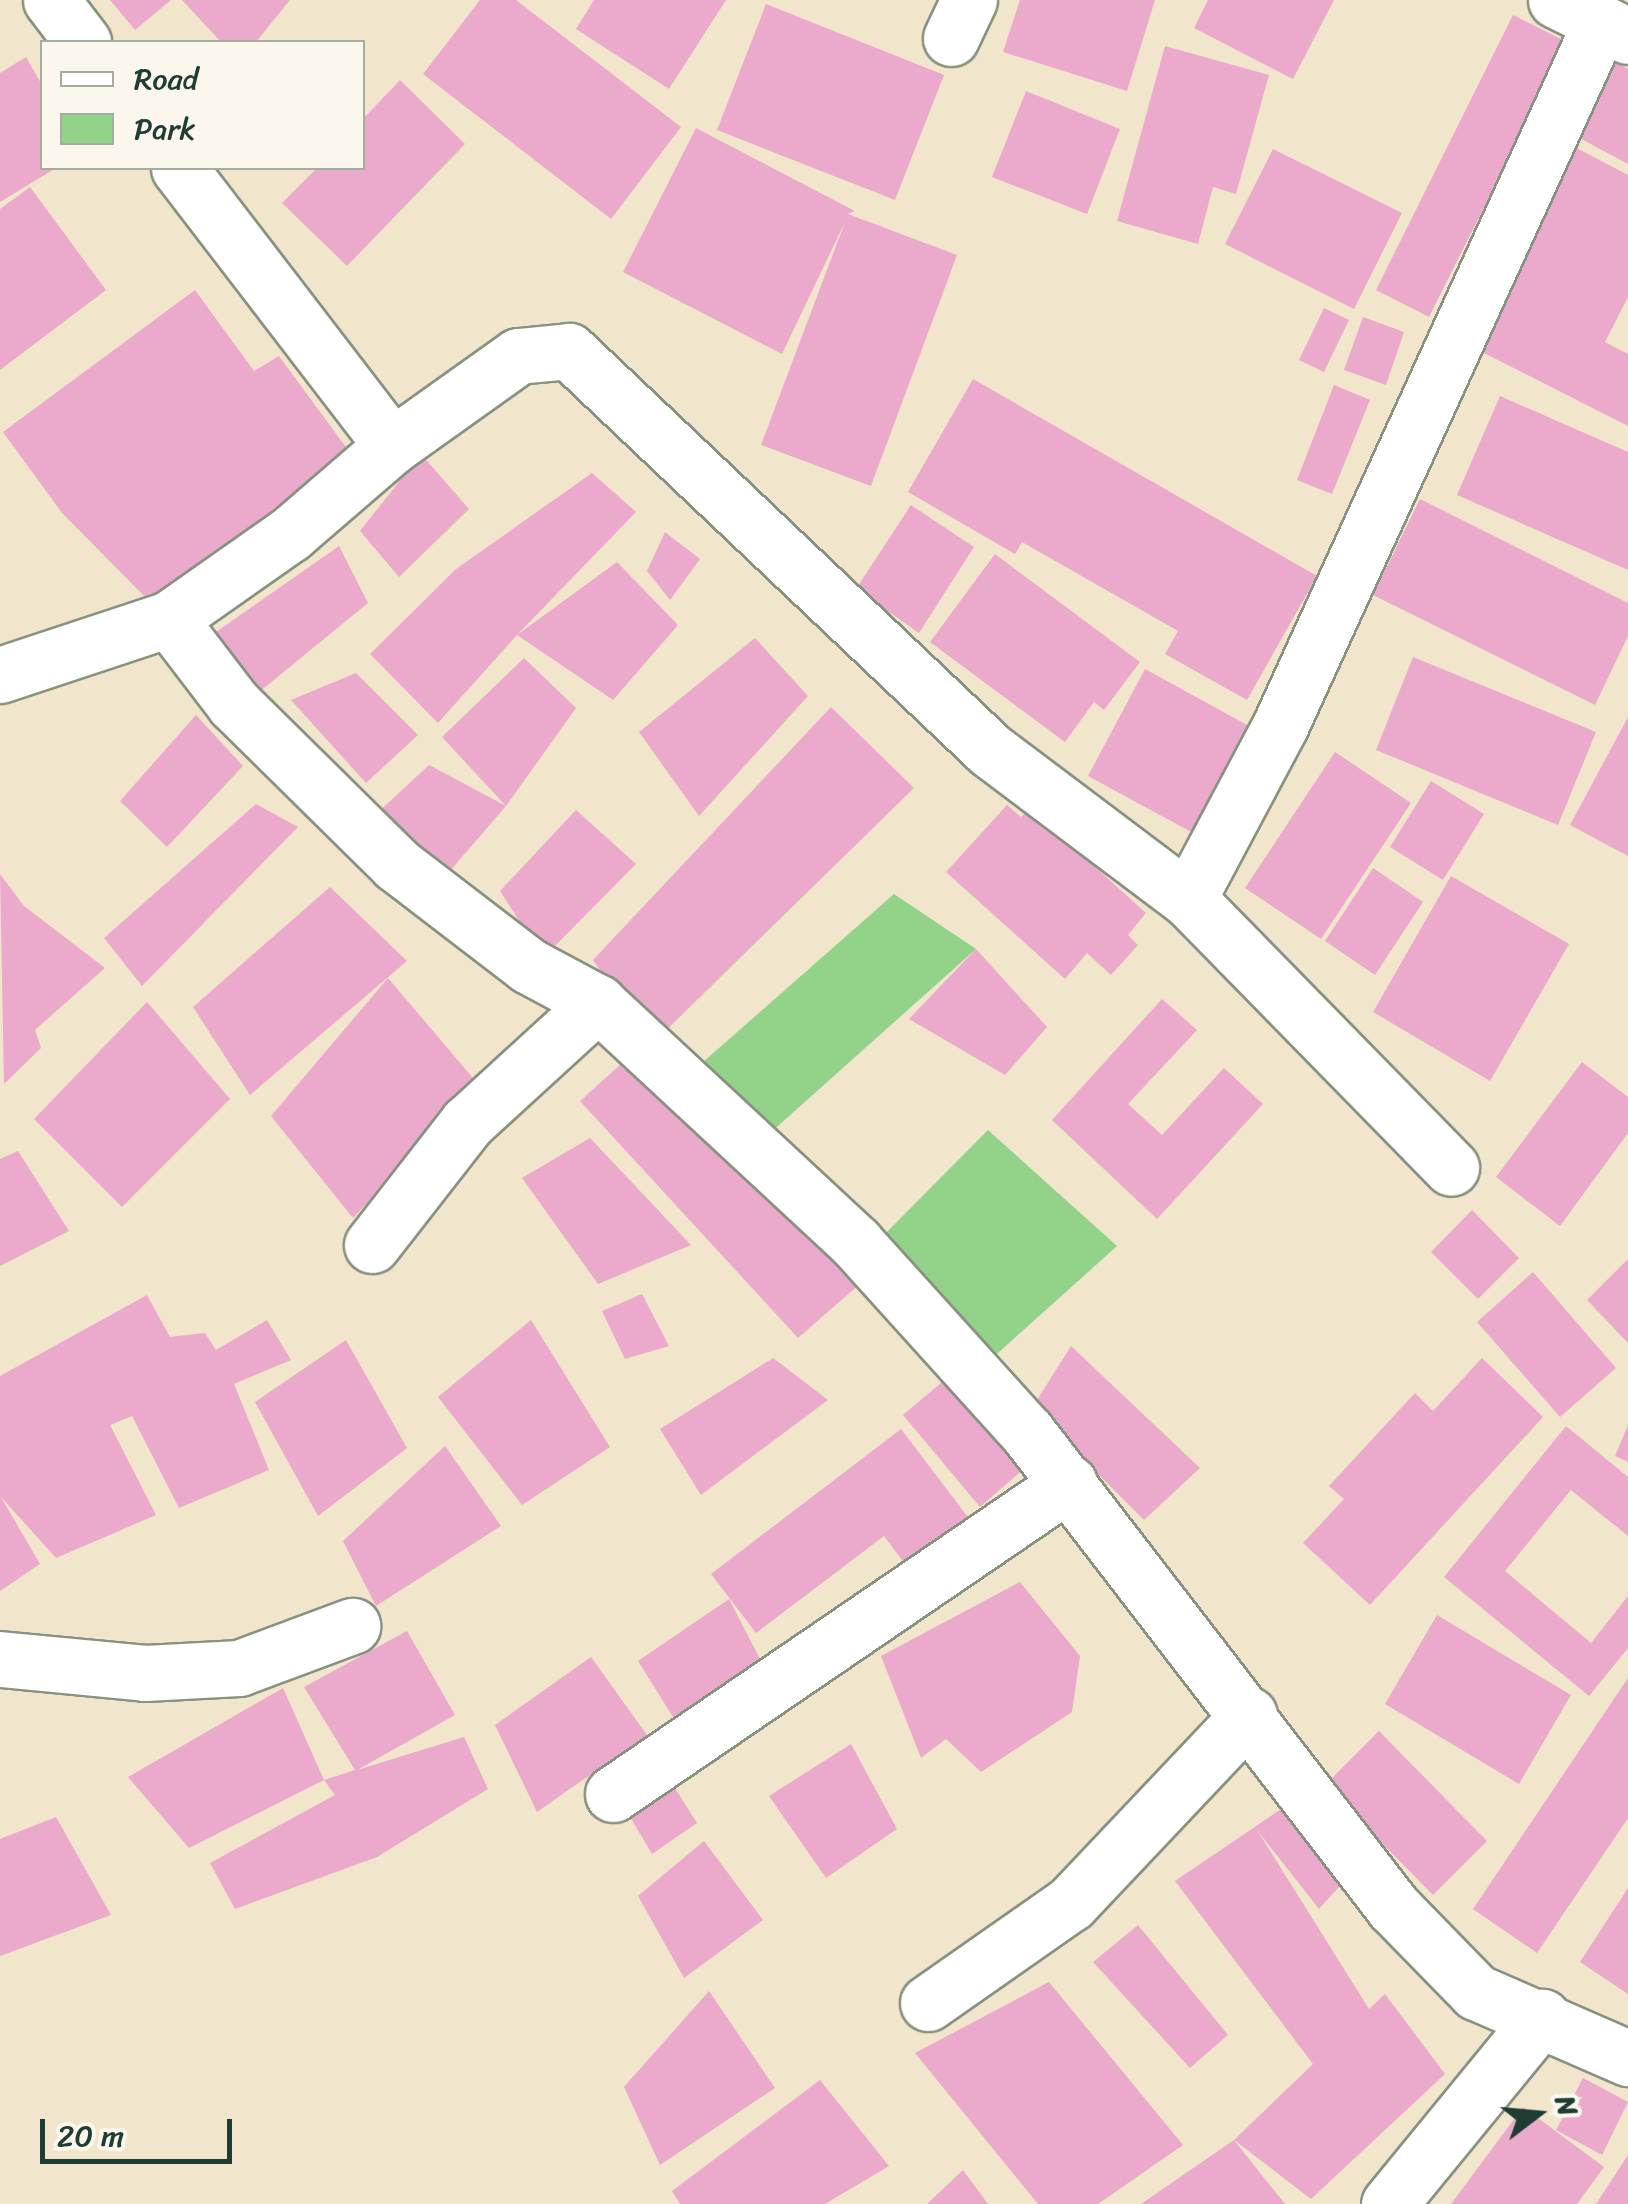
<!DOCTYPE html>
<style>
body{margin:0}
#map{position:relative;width:1628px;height:2204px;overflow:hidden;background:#f1e6cc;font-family:Sriracha,sans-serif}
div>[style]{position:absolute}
.green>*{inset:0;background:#92d289}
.building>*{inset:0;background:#eba9cb}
.roads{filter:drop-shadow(2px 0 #889280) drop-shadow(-2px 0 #889280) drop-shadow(0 2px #889280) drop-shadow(0 -2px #889280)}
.minor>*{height:55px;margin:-27.5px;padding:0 27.5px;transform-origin:27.5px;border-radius:27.5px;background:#fff}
span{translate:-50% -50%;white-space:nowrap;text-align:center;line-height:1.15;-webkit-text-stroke:9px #fbf7ec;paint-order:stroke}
.legend{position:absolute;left:40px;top:40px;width:325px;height:130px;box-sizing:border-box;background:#fbf7ec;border:2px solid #a3ada2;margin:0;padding:12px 18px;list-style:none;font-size:30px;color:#1f3d34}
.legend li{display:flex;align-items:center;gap:20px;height:50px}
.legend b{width:50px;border:2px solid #a3ada2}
.north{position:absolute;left:1488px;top:2064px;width:100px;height:100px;-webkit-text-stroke:8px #fbf7ec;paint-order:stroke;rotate:74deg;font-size:28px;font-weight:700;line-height:40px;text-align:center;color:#1f3d34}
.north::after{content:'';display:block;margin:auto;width:35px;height:45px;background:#1f3d34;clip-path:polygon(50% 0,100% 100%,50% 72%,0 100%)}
.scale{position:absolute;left:40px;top:2119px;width:192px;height:45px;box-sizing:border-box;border:5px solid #1f3d34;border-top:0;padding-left:12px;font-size:30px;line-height:35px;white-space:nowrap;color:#1f3d34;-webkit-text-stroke:8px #fbf7ec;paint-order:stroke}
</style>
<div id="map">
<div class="green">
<div style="clip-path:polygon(894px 894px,976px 949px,760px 1142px,702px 1063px)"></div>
<div style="clip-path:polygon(988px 1130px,1117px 1246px,978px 1371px,876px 1243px)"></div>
</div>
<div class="building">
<div style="clip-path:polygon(110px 0,171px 0,135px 30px)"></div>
<div style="clip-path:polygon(182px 0,290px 0,256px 42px,221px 42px)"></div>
<div style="clip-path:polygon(480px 0,516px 0,681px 127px,611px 219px,423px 74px)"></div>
<div style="clip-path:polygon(594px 0,726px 0,669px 89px,576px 29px)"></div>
<div style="clip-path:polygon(1020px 0,1155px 0,1127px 91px,1003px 52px)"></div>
<div style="clip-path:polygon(1208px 0,1334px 0,1293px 79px,1194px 28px)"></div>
<div style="clip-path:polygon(766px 4px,944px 75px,895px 200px,717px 130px)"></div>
<div style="clip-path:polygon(1513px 15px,1567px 42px,1429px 317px,1376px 290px)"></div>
<div style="clip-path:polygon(1165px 46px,1269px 75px,1236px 194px,1213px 187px,1198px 244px,1117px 221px)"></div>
<div style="clip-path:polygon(26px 57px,42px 85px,42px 168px,56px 168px,0 202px,0 73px)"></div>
<div style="clip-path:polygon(1612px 60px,1628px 69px,1628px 164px,1574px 135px)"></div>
<div style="clip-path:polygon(400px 80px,465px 144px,347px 266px,282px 203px,317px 168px,362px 168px,362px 120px)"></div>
<div style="clip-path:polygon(1026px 91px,1120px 129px,1087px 214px,992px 177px)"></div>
<div style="clip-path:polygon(696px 128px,855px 211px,848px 214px,957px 255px,871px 486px,761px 445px,845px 222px,782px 354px,623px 272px)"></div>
<div style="clip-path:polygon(1573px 146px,1628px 175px,1628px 297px,1605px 342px,1628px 354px,1628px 426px,1472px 347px)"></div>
<div style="clip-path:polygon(1273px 149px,1402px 213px,1354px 309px,1225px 244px)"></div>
<div style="clip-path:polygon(30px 187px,106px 290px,0 370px,0 209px)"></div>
<div style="clip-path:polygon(195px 290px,254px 371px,279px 356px,351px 454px,156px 608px,62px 513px,3px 432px)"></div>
<div style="clip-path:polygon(1324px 308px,1349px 320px,1324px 372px,1299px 360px)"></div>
<div style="clip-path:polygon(1363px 317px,1404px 332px,1386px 385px,1344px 370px)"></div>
<div style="clip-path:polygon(973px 379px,1317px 576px,1247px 700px,1165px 654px,1178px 631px,1022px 542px,1015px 554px,908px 492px)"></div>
<div style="clip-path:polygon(1334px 385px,1370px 400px,1332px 494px,1297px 480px)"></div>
<div style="clip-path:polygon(1500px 396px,1628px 452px,1628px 570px,1457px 495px)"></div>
<div style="clip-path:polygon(421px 454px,469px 509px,399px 577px,360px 531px)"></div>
<div style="clip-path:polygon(592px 473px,636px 512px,517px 635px,617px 562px,678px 625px,613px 700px,517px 635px,438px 723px,370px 654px,456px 569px)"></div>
<div style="clip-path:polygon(1420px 499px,1628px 603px,1628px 636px,1595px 705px,1373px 595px)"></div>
<div style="clip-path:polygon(911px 505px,974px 547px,919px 633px,856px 589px)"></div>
<div style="clip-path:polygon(665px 532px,700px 559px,670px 600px,647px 571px)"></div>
<div style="clip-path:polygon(339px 546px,368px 603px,252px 698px,216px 632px)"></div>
<div style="clip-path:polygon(995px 554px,1140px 662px,1104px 710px,1094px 702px,1065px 742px,930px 642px)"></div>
<div style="clip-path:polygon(755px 638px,808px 696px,699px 816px,639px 732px)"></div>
<div style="clip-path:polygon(1413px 657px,1596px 732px,1558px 825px,1376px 750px)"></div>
<div style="clip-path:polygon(524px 658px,576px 708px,506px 806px,442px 737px)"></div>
<div style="clip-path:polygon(1145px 669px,1249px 726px,1193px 833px,1088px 776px)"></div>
<div style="clip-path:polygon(356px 673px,418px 735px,366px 783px,291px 700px)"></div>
<div style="clip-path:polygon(831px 707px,914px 788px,651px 1045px,593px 960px)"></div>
<div style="clip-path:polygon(196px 715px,243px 766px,167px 847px,120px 801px)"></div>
<div style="clip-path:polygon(1628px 717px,1628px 856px,1570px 825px)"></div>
<div style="clip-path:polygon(1335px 752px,1411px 803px,1321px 939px,1245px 888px)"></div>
<div style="clip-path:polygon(429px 765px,506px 806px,443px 879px,373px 817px)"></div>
<div style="clip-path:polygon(1431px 781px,1484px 814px,1443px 880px,1390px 847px)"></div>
<div style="clip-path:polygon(256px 804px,298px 827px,142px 986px,104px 938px)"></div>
<div style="clip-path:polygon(1007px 805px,1021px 817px,1030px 808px,1146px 913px,1128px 935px,1138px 945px,1111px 975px,1087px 953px,1065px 979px,946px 872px)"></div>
<div style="clip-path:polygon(576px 810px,636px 864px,543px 958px,500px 891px)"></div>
<div style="clip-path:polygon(1373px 868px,1423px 902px,1375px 975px,1325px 941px)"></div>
<div style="clip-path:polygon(0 874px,24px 906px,105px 968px,35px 1030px,41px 1048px,4px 1084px)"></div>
<div style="clip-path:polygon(1451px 876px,1569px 944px,1490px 1081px,1373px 1012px)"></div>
<div style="clip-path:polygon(330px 887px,407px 961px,250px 1095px,193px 1007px)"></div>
<div style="clip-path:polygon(976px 949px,1047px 1027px,1005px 1075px,909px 1019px)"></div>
<div style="clip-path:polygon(388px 978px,478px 1084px,353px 1218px,271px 1116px)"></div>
<div style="clip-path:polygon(1162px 999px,1197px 1030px,1128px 1104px,1162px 1135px,1224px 1068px,1263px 1104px,1157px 1219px,1052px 1120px)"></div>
<div style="clip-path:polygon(147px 1002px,230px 1099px,122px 1207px,34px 1119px)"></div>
<div style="clip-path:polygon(632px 1054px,868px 1277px,798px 1338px,580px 1101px)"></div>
<div style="clip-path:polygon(1582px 1062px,1628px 1097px,1628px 1133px,1560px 1226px,1496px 1177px)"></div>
<div style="clip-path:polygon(590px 1138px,691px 1245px,598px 1284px,522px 1178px)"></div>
<div style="clip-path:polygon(18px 1151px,69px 1231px,0 1266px,0 1159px)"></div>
<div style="clip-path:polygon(1472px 1210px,1519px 1258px,1478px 1299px,1431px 1252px)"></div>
<div style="clip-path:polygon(1628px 1259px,1628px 1343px,1587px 1300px)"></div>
<div style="clip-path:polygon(1533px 1272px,1616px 1368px,1560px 1417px,1477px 1322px)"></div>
<div style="clip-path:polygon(642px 1294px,669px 1346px,625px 1359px,602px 1311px)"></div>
<div style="clip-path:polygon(147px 1295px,170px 1337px,205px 1333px,216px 1350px,267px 1320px,291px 1360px,234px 1384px,269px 1470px,179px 1508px,132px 1416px,110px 1425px,156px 1515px,56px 1558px,1px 1497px,40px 1564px,0 1591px,0 1376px)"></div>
<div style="clip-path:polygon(531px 1320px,610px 1447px,522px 1505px,438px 1397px)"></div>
<div style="clip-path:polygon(346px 1340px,407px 1448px,318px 1516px,255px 1402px)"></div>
<div style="clip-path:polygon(1071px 1346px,1200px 1468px,1144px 1520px,1032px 1408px)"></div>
<div style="clip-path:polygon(773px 1358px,828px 1400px,701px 1495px,660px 1429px)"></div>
<div style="clip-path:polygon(1482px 1358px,1543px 1417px,1370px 1605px,1303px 1543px,1344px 1499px,1329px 1486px,1415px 1393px,1433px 1411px)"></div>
<div style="clip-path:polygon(948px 1377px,1025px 1468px,980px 1507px,903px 1415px)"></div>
<div style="clip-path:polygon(1628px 1425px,1628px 1462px,1615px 1456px)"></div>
<div style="clip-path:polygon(1566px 1426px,1628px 1477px,1628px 1536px,1571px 1490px,1505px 1571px,1591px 1643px,1628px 1596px,1628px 1648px,1589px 1696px,1444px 1577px)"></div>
<div style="clip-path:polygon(901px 1429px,974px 1525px,911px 1572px,884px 1536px,756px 1633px,711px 1574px)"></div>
<div style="clip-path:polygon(445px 1446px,501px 1526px,376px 1606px,343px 1541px)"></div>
<div style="clip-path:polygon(1020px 1582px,1080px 1656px,1072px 1712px,981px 1772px,946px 1739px,921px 1758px,881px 1656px)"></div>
<div style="clip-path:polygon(729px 1599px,760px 1659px,676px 1722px,638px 1661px)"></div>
<div style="clip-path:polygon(1437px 1615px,1571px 1695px,1519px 1784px,1385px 1704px)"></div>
<div style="clip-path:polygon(407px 1631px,455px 1715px,357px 1770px,464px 1737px,488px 1789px,377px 1857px,235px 1909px,210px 1863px,335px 1795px,324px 1780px,355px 1770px,304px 1687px)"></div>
<div style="clip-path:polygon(591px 1657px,647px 1735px,537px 1812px,495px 1725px)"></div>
<div style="clip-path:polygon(1628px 1678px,1628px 1818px,1537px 1953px,1473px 1909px)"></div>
<div style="clip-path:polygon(283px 1688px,324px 1780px,189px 1848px,128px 1777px)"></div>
<div style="clip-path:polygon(1379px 1731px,1487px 1841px,1433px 1895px,1325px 1785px)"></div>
<div style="clip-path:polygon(851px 1744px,897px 1829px,826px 1878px,769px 1796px)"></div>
<div style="clip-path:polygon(668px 1777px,697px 1823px,652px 1854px,629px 1815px)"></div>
<div style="clip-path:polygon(1284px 1807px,1346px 1879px,1319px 1909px,1257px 1830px,1369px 2009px,1385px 1994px,1445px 2074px,1311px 2199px,1234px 2140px,1313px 2064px,1175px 1881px)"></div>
<div style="clip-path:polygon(56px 1817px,111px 1915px,0 1956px,0 1839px)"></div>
<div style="clip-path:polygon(704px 1841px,763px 1920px,684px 1978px,638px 1896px)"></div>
<div style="clip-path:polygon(1628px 1888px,1628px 1994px,1580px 1962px)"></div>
<div style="clip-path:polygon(1138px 1925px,1228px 2035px,1190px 2068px,1093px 1962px)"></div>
<div style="clip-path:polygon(1049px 1982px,1183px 2145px,1098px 2204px,1038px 2204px,915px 2053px)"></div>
<div style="clip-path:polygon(709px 1991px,775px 2088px,660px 2165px,624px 2087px)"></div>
<div style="clip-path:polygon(1583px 2078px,1628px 2102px,1602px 2155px,1556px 2130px)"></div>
<div style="clip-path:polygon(820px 2080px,889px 2166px,825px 2204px,680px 2204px,672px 2191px)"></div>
<div style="clip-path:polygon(1523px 2107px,1604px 2167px,1577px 2204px,1451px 2204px)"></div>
<div style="clip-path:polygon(1234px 2140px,1285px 2204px,1141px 2204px)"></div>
<div style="clip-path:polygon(1628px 2155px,1628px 2204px,1596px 2204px)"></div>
<div style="clip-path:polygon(963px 2170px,988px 2204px,927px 2204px)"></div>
</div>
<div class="roads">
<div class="minor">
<div style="left:51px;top:0;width:53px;rotate:52.7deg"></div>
<div style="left:1556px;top:0;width:80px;rotate:26.6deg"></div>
<div style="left:951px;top:38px;width:42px;rotate:-64.7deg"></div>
<div style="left:179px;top:168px;width:350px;rotate:52.5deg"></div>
<div style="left:169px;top:619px;width:107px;rotate:52.6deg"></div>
<div style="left:234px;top:704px;width:228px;rotate:44.6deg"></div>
<div style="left:396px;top:864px;width:168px;rotate:37.5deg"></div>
<div style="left:529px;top:966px;width:78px;rotate:28.2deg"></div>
<div style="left:598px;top:1003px;width:352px;rotate:42.9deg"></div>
<div style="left:856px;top:1243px;width:255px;rotate:47.9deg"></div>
<div style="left:1027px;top:1432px;width:600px;rotate:52.38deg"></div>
<div style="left:1393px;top:1907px;width:119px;rotate:45.7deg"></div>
<div style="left:1476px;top:1992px;width:166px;rotate:23.5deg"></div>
<div style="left:0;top:675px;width:178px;rotate:-18.3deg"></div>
<div style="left:169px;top:619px;width:148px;rotate:-35.1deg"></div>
<div style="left:290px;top:534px;width:135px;rotate:-40.8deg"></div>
<div style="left:392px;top:446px;width:155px;rotate:-35.5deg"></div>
<div style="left:518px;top:356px;width:51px;rotate:-5.6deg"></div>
<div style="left:569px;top:351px;width:580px;rotate:43.46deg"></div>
<div style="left:990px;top:750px;width:248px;rotate:37deg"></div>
<div style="left:1188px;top:899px;width:376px;rotate:45.6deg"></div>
<div style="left:1188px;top:899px;width:196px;rotate:-62deg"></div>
<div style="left:1280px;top:726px;width:771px;rotate:-65.49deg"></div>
<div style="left:372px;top:1245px;width:155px;rotate:-52.1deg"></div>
<div style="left:467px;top:1123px;width:178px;rotate:-42.5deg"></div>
<div style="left:0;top:1659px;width:146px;rotate:5.5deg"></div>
<div style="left:145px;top:1673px;width:94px;rotate:-3deg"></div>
<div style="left:239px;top:1668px;width:121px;rotate:-20.4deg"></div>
<div style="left:613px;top:1794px;width:552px;rotate:-34.29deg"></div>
<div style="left:928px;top:2003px;width:174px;rotate:-35deg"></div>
<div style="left:1071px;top:1903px;width:259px;rotate:-46.6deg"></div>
<div style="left:1389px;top:2204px;width:242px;rotate:-50.7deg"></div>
</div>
</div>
<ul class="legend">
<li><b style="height:12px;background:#fff"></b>Road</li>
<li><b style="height:28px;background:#92d289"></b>Park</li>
</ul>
<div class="north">N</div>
<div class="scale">20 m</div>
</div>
